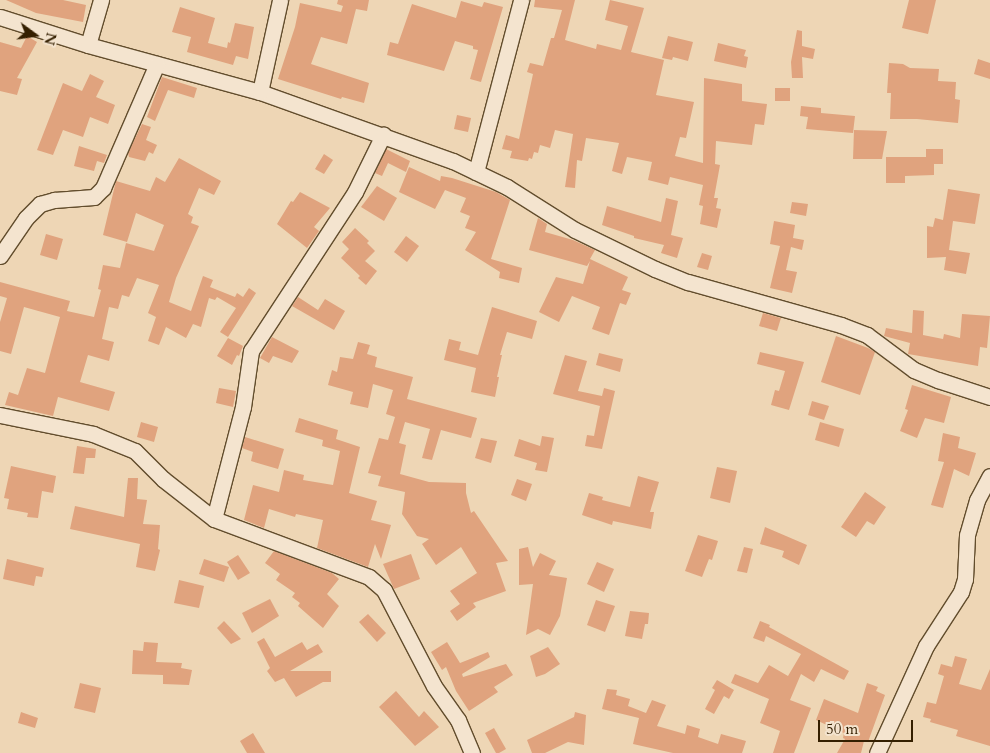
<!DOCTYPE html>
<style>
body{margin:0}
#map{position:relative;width:990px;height:753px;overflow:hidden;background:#eed6b5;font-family:Cardo,serif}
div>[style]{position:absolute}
.building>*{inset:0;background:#e0a37e}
.roads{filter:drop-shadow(1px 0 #624d2d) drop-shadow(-1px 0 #624d2d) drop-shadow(0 1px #624d2d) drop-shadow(0 -1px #624d2d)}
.minor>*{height:15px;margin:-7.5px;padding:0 7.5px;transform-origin:7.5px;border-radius:7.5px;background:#f4e4cf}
span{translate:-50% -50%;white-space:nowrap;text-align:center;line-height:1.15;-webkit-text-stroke:5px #f4e4cf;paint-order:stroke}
.north{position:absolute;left:10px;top:10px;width:50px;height:50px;-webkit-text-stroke:4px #f4e4cf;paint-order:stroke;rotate:104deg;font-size:14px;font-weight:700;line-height:20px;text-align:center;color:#341f00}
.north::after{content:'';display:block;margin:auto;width:18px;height:22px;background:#341f00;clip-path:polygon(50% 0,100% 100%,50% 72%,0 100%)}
.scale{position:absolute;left:818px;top:720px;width:95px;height:22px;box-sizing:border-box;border:2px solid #341f00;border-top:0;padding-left:6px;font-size:15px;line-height:18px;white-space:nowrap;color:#341f00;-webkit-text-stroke:4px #f4e4cf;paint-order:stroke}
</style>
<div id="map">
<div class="building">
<div style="clip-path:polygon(6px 0,63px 0,86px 5px,83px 22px,36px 13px)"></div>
<div style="clip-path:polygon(338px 0,369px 0,367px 11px,356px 9px,347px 44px,321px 37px,311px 64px,369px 83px,364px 103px,342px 97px,341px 99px,278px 79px,295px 27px,300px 3px,341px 12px,343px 6px,337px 4px)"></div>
<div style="clip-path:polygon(535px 0,575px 0,565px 40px,596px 49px,597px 44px,621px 50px,628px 26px,605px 20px,610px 0,644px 8px,631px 52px,664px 60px,656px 95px,694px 102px,686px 138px,680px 137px,675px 156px,703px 163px,704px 78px,742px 84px,742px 101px,767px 104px,764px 125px,755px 124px,752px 145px,716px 141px,715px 164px,720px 165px,714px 198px,718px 198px,716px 208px,721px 209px,717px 228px,700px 224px,703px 206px,699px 205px,703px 185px,670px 177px,668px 185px,648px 180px,652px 162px,627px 157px,622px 174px,612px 171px,619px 143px,586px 138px,582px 161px,577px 160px,575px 188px,565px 187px,573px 134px,555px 130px,550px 148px,540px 145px,538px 153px,534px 152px,532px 159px,529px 158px,528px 161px,510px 158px,512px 151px,502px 149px,506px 135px,519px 139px,533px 74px,527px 72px,530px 63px,543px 66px,551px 38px,554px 38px,562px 10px,534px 7px)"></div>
<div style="clip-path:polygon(909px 0,936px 0,928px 34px,902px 28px)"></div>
<div style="clip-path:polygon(461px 1px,482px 7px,484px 2px,503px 7px,481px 82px,470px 79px,478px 50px,473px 49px,473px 46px,455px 41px,444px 71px,387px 55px,390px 42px,398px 44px,412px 4px,456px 18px)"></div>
<div style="clip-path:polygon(180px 7px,215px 18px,208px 43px,227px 48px,228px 42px,230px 43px,235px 23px,254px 27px,248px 59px,236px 56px,233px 65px,187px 52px,191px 37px,172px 32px)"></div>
<div style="clip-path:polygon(797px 30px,802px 31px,802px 46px,815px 49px,813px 59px,802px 57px,803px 78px,792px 78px,791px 62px)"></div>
<div style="clip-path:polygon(27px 36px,37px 42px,17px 78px,22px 79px,17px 95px,0 91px,0 42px,21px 48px)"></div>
<div style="clip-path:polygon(668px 36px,693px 42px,688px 61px,673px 57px,672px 60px,662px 58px)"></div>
<div style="clip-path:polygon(718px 43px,746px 50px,744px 56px,748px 57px,746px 68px,714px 61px)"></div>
<div style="clip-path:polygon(978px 59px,990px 63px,990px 79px,974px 74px)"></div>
<div style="clip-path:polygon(889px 63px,903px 64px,910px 68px,939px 69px,938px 81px,956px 82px,955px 99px,960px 100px,958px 123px,917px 119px,890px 119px,891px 93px,887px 93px)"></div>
<div style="clip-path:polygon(90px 74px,104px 81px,96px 97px,115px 105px,108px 124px,90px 117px,83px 137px,63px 130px,53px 155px,37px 150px,63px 83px,82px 91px)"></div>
<div style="clip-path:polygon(162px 77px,197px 88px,194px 98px,168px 90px,155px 121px,147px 117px)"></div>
<div style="clip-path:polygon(775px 88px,790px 88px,790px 101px,775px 101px)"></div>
<div style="clip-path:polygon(801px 106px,821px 108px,821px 113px,855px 116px,853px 133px,806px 129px,808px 117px,800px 116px)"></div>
<div style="clip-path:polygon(457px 115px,471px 118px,468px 132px,454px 129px)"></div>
<div style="clip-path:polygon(142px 124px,151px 127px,146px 140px,157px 145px,153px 154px,149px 152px,145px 161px,129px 157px,128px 153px)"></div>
<div style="clip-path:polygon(854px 130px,887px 131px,882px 159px,853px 159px)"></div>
<div style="clip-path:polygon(79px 146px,107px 155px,104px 163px,97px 161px,94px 171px,74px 166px)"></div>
<div style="clip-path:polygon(386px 149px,410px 161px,406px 172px,388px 163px,382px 176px,375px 173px)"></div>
<div style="clip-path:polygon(926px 149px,943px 149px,943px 164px,934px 164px,934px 175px,905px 176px,905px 183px,886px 183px,886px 157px,926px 157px)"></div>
<div style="clip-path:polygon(324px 154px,333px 160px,324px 174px,315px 169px)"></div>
<div style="clip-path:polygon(179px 158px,221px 181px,214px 195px,199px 188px,188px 214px,193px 217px,191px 223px,199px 226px,176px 278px,169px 302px,191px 311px,203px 276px,213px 280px,210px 287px,235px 297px,237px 293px,243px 297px,249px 288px,256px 293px,228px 337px,220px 332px,236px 308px,217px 297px,215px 300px,209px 298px,201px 327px,193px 324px,186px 338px,166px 327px,159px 345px,148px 341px,156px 317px,148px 313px,159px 285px,137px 278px,129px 297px,122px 295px,118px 309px,109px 307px,102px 339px,114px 342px,109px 361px,88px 355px,80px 382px,115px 392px,109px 411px,58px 397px,53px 416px,5px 405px,9px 392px,18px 395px,27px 368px,45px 373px,60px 317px,24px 307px,11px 354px,0 351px,0 322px,7px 298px,0 296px,0 282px,70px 301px,67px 311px,94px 317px,101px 290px,98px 289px,103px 265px,120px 268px,126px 243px,154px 251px,164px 225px,136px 213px,127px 242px,103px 235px,116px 181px,150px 191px,156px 177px,165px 182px)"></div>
<div style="clip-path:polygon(409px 167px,440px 181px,441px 176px,452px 178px,496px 192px,510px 200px,491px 259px,522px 268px,519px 283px,499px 278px,500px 272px,465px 250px,476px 232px,465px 228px,470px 216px,460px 212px,466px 198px,445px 190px,435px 209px,399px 192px)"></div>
<div style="clip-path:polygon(377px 186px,397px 198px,384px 221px,361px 207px)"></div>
<div style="clip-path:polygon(948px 189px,980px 194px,975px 224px,953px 221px,949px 250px,970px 253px,966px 274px,944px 270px,946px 257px,927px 258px,927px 226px,933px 227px,935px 218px,943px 220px)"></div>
<div style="clip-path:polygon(300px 192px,330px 208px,314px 227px,319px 231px,307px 248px,277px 224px,291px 201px,293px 202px)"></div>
<div style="clip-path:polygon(666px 198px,678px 201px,671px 235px,683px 238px,677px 258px,661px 253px,664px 245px,634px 238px,634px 236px,602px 225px,607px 206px,661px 222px)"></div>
<div style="clip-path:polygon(792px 202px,808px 204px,806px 216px,790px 213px)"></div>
<div style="clip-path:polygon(538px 218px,547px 224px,545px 232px,573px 240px,595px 250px,590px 259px,628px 277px,622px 290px,631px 293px,626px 305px,620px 303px,609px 335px,592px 329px,600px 307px,572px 296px,559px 322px,539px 312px,556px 277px,583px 284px,590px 261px,587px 266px,529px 250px)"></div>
<div style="clip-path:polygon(774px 221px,795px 225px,793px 238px,804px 240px,802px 250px,791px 247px,786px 270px,797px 272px,792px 293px,770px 288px,780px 246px,770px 244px)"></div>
<div style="clip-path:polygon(355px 228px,369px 241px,367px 243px,375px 251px,365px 261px,377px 271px,366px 285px,358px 278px,360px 276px,341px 258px,349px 249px,342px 242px)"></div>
<div style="clip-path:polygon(46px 234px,63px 239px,57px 260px,40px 255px)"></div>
<div style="clip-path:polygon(406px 236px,419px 246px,407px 262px,394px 252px)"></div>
<div style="clip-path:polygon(702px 253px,712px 256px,708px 270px,697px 267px)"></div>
<div style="clip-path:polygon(298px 297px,318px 310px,325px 299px,345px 311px,334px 330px,292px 306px)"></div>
<div style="clip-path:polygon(492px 307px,537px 321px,532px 339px,507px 332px,500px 355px,502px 355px,497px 377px,499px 377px,495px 397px,471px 392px,476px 368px,444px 360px,449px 339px,461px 342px,459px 350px,478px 355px)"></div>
<div style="clip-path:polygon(913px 310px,924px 311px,923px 335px,943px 339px,944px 334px,960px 338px,962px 314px,990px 316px,987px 348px,980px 347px,978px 366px,908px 354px,910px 343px,884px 336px,886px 328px,912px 333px)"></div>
<div style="clip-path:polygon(763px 313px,781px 318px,777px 331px,759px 326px)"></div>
<div style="clip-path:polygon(836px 336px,868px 348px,875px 352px,860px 395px,821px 382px)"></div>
<div style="clip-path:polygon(272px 337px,299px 351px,292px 363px,273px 356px,269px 363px,260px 358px)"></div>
<div style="clip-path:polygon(228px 338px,243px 346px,239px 356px,237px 355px,232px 365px,217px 356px)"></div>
<div style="clip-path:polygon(358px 342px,370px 345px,367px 354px,377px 357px,375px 367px,413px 377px,407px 399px,477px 418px,471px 438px,441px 430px,432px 460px,422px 458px,430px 429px,405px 422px,399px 443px,406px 445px,400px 474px,429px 482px,466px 483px,466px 493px,471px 513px,474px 511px,508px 561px,496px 563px,506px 591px,473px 603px,476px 607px,457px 621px,450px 611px,460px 604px,450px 591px,477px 573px,461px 547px,436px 565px,422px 544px,429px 539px,417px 536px,402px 514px,405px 492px,378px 486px,381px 476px,368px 473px,379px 438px,388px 440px,395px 417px,386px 414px,393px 390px,373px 384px,368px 408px,350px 404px,353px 392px,328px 385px,332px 370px,337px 372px,340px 357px,353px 359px)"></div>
<div style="clip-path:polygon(760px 352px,804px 362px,789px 410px,771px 405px,775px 390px,779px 391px,785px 371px,757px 364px)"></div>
<div style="clip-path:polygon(599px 353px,623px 359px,620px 372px,596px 365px)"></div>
<div style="clip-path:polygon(565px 355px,587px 361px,578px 391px,602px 396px,604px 388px,615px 391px,602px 449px,585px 446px,587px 435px,594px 436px,600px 406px,553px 394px)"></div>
<div style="clip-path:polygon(912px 385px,951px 397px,944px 423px,925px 418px,917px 438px,900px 431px,908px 410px,905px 409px)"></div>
<div style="clip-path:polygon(219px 388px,236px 391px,233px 407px,216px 403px)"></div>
<div style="clip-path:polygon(812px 401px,829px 406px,824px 420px,808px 415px)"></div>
<div style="clip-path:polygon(299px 418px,338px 430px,336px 439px,360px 447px,349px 493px,377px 501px,371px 520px,391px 525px,381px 559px,375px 544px,368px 567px,317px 548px,323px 520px,296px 514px,295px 517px,269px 509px,264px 528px,244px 520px,253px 485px,279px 492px,284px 470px,304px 475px,303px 480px,333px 485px,340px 451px,322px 446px,323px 440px,295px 432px)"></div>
<div style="clip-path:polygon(141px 422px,158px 427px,154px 442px,137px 437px)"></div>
<div style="clip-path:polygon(820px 422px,844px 429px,839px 447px,815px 440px)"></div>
<div style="clip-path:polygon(943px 433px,960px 437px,958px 448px,976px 453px,969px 476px,954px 469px,943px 508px,931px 505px,944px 462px,938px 461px)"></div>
<div style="clip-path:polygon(542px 436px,554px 438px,547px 472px,535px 470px,537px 463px,514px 456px,519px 439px,540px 446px)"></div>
<div style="clip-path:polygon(245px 437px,284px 449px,278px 469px,251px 461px,253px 452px,242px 448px)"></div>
<div style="clip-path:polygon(481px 438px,497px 441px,491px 463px,475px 458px)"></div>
<div style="clip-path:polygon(77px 446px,96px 449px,95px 458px,86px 458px,84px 474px,73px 473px)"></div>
<div style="clip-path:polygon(11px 466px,56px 476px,53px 493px,42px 491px,38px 518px,27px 517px,28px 513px,7px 509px,9px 499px,4px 498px)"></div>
<div style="clip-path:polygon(717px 467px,737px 471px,730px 503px,710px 498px)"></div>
<div style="clip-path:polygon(638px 476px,659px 482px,650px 512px,654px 512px,651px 529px,613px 521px,612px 525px,582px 515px,589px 493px,603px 497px,602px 500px,630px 507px)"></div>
<div style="clip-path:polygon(128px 478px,138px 478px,137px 499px,147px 500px,143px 524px,160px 525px,158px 549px,160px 550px,155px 571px,136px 567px,140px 544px,70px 529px,75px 506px,124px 517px)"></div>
<div style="clip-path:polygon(517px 479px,532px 484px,526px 501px,511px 495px)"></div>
<div style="clip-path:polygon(865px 492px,886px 507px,874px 525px,867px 521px,856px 537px,841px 527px)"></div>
<div style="clip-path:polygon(765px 527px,807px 545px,799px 565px,782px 557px,784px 551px,760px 544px)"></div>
<div style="clip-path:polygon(698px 535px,718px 541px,712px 560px,709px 559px,702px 577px,685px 571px)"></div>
<div style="clip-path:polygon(528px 547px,533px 567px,540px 553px,556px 561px,549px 575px,567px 578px,560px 616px,550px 635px,538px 629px,526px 635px,533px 584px,519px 585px,519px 549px)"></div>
<div style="clip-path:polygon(744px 547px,753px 549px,747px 573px,737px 571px)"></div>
<div style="clip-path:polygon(274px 551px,332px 573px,339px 579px,327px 594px,339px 606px,323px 628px,298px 606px,300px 603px,292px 597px,295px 593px,276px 580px,280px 574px,265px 563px)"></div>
<div style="clip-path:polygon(411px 554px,420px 579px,394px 589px,383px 564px)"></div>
<div style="clip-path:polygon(238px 555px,250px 573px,238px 580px,227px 562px)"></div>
<div style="clip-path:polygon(7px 559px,44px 568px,42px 577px,36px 576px,34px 586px,3px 579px)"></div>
<div style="clip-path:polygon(204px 559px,229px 567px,224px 582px,199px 574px)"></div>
<div style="clip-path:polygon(597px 562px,614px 569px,604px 592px,587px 584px)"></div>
<div style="clip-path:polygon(179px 580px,204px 586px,199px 608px,174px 603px)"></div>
<div style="clip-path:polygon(270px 599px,279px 616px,252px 633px,242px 613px)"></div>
<div style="clip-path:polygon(596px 600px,615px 606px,605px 632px,587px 625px)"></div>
<div style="clip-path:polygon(630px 611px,649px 613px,648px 624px,645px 624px,642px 639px,625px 636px)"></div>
<div style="clip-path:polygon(368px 614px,386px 633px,377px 642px,359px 622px)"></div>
<div style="clip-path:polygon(224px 621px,241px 639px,231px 644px,217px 628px)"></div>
<div style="clip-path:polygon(760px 621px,770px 625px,769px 627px,849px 671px,844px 680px,821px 669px,814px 682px,801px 674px,790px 700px,811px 708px,794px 753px,773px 753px,780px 731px,760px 723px,769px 699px,731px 683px,735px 674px,758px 683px,769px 665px,788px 676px,801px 654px,766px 636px,764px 642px,753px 638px)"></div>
<div style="clip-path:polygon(264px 638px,275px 657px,302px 642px,307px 650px,318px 644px,323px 652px,290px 671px,331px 671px,331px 682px,323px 682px,296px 697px,284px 678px,275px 682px,267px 671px,270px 668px,257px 642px)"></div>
<div style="clip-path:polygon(144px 642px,158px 643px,156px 662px,182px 663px,181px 668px,192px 670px,189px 685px,163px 684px,163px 675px,132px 674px,133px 650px,143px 651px)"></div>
<div style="clip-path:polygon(447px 642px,460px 663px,488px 652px,490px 657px,462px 674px,463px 677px,506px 664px,513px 675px,494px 687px,498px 692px,469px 711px,456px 691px,446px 667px,442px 670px,431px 652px)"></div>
<div style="clip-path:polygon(548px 647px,560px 664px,545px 674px,536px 677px,530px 656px)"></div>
<div style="clip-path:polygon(955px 656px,967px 659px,959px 684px,981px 690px,990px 669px,990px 746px,956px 736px,958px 730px,930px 722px,931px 719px,923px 717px,927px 702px,936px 704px,944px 676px,938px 674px,941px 664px,952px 667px)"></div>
<div style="clip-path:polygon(717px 680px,734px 690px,729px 699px,724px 696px,714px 714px,705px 709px,715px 690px,712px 688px)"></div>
<div style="clip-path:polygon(80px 683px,101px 688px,95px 713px,74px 708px)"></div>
<div style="clip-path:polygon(867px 683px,878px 687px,876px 691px,885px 695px,868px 742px,864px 741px,861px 753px,837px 753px,845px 739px,843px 738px,844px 733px,816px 720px,824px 699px,858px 713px)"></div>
<div style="clip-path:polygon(607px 689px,617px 690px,616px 695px,630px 699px,628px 706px,646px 713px,652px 700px,666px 705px,657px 726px,685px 734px,687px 725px,700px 729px,698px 737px,718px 744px,721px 734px,746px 741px,742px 753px,673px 753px,633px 744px,639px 718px,602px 709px)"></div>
<div style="clip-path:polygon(396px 691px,419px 717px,424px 711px,439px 727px,415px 746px,379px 707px)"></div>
<div style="clip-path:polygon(21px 712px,38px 718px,35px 728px,18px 723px)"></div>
<div style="clip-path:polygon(575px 712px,586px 715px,584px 745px,568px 742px,545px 753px,532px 753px,527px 740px,574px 717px)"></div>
<div style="clip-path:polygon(494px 728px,506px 749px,499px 753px,496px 753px,485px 733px)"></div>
<div style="clip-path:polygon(253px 733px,265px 753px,247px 753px,240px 741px)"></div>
</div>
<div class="roads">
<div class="minor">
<div style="left:0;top:17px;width:92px;rotate:17.7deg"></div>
<div style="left:88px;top:45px;width:178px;rotate:15.3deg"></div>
<div style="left:260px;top:92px;width:205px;rotate:19.7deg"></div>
<div style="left:453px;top:161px;width:60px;rotate:25.7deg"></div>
<div style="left:507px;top:187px;width:80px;rotate:32.3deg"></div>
<div style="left:575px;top:230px;width:89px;rotate:26deg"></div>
<div style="left:655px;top:269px;width:35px;rotate:22deg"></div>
<div style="left:688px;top:282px;width:159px;rotate:15.7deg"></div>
<div style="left:841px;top:325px;width:28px;rotate:21deg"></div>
<div style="left:867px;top:335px;width:59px;rotate:36.7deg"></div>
<div style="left:914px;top:370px;width:26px;rotate:23deg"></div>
<div style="left:938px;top:380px;width:55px;rotate:18.1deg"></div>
<div style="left:88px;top:45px;width:47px;rotate:-73.9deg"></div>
<div style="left:260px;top:92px;width:94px;rotate:-77.7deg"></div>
<div style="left:476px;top:172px;width:178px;rotate:-75.3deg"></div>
<div style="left:0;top:256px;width:46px;rotate:-55.6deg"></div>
<div style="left:26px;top:218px;width:20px;rotate:-45deg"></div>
<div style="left:40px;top:204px;width:15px;rotate:-16deg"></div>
<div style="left:54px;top:200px;width:40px;rotate:-4.3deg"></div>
<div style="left:94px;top:197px;width:13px;rotate:-45deg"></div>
<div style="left:103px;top:188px;width:135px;rotate:-66.5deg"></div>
<div style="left:0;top:415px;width:95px;rotate:11.5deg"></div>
<div style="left:93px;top:434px;width:45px;rotate:22deg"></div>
<div style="left:135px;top:451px;width:40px;rotate:45deg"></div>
<div style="left:163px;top:479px;width:65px;rotate:38.1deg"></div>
<div style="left:214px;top:519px;width:165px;rotate:20.5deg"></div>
<div style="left:369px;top:577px;width:20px;rotate:41deg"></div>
<div style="left:384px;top:590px;width:108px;rotate:62.5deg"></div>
<div style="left:434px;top:686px;width:42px;rotate:54.8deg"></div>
<div style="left:458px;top:720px;width:36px;rotate:67deg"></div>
<div style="left:214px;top:519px;width:116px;rotate:-75.5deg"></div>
<div style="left:243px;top:407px;width:57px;rotate:-81.9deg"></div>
<div style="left:251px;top:351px;width:190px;rotate:-56.8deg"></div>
<div style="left:355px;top:192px;width:64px;rotate:-63.8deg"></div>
<div style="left:877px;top:753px;width:118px;rotate:-65.4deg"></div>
<div style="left:926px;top:646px;width:64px;rotate:-57.1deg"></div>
<div style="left:961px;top:592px;width:14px;rotate:-73deg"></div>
<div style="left:965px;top:579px;width:44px;rotate:-87.4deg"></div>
<div style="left:967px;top:535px;width:36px;rotate:-74deg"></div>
<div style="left:977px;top:500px;width:27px;rotate:-62deg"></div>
</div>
</div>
<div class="north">N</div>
<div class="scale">50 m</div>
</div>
